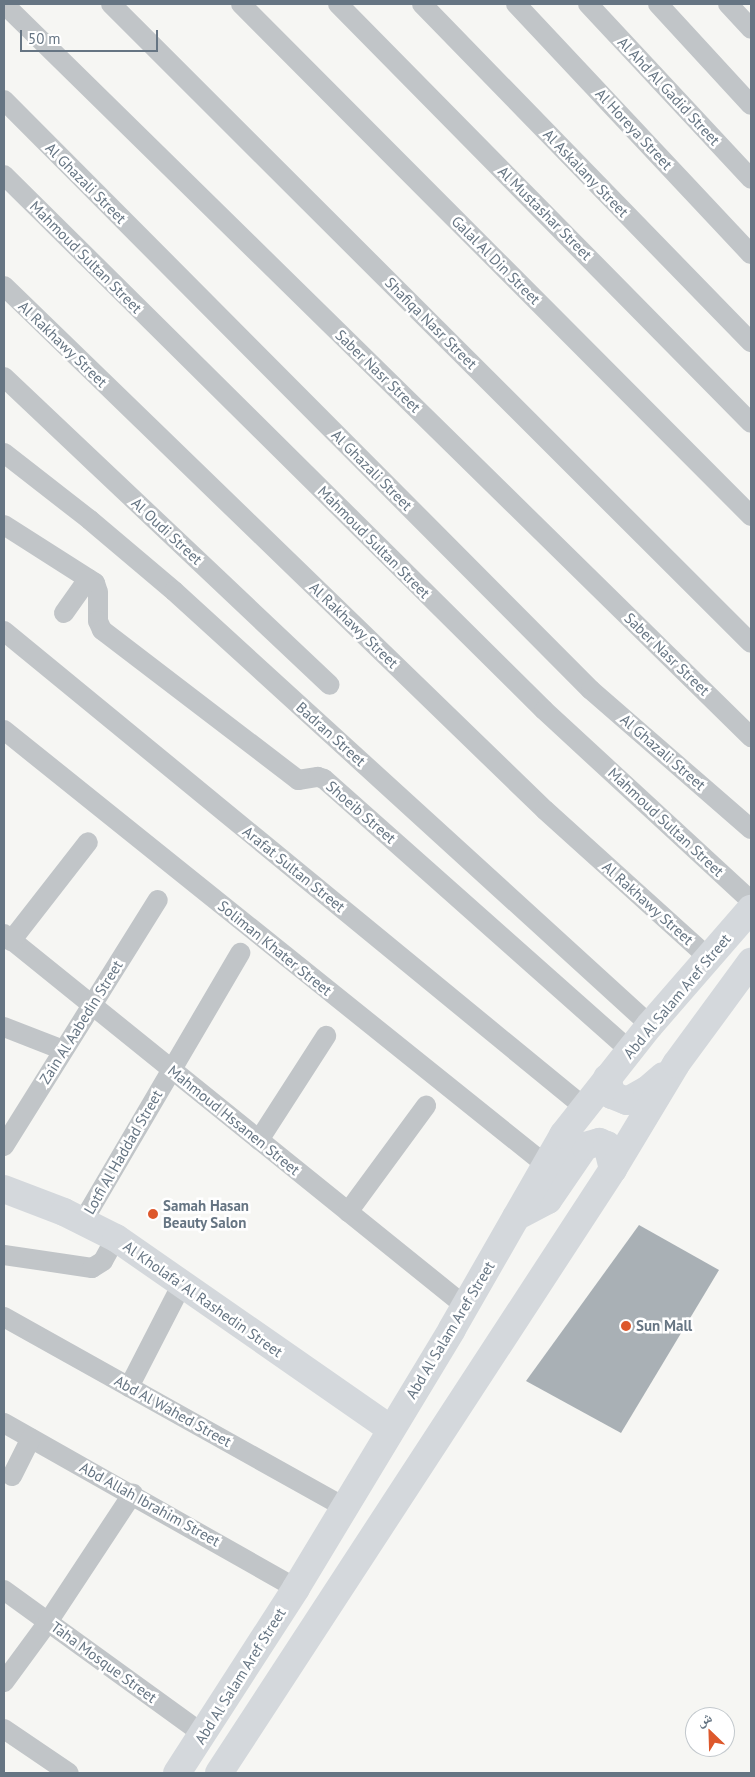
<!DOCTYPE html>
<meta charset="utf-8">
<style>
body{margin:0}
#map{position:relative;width:755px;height:1777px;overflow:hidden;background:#f6f6f3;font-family:"PT Sans","Noto Naskh Arabic",sans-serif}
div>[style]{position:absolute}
.building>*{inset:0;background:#a9b0b5}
.minor>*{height:20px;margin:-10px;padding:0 10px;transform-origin:10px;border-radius:10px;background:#c1c5c8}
.secondary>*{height:28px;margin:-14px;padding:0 14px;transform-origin:14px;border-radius:14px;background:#d4d8dc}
.primary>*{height:28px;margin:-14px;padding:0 14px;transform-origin:14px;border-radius:14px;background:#d4d8dc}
.dots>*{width:14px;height:14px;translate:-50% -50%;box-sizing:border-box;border:2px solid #fff;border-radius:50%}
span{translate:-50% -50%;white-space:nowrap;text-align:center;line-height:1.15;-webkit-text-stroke:5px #fff;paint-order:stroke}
.street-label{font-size:15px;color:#667583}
.poi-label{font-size:15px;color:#667583;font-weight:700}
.left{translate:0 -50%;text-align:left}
.frame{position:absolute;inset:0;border:5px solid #667583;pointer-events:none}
.north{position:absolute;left:685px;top:1707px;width:50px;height:50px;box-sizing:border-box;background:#fff;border:1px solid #c2c8cd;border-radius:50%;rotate:336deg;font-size:14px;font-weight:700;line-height:20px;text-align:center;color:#667583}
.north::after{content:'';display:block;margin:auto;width:18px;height:22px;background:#dd582c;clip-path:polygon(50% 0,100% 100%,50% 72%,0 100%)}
.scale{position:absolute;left:20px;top:30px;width:138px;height:22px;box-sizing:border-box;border:2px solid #667583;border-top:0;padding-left:6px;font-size:15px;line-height:18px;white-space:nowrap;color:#667583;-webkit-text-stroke:4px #fff;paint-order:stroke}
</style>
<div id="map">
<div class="building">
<div style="clip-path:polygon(639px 1225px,719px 1270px,621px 1433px,526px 1381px)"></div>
</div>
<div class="minor">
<div style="left:4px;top:4px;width:1047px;rotate:44.46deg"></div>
<div style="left:111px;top:4px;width:904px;rotate:44.96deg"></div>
<div style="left:241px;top:4px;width:723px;rotate:45.11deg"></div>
<div style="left:338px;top:4px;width:588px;rotate:45.41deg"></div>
<div style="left:422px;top:4px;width:472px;rotate:45.8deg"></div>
<div style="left:516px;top:4px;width:343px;rotate:46.8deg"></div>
<div style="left:588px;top:4px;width:239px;rotate:47deg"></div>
<div style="left:658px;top:4px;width:137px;rotate:47.4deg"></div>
<div style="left:728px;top:4px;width:34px;rotate:47deg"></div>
<div style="left:4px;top:100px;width:832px;rotate:45.15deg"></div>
<div style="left:591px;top:690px;width:212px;rotate:41deg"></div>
<div style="left:4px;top:175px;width:760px;rotate:44.73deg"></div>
<div style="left:544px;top:710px;width:282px;rotate:42.7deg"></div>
<div style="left:4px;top:286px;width:753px;rotate:44.09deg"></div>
<div style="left:545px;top:810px;width:221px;rotate:42.1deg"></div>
<div style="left:4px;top:377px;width:448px;rotate:43.4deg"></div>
<div style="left:4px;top:453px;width:109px;rotate:37.9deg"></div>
<div style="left:90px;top:520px;width:110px;rotate:40.2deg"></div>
<div style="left:174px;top:591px;width:644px;rotate:42.36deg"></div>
<div style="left:4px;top:525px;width:108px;rotate:32.5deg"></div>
<div style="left:95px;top:583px;width:9px;rotate:72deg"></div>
<div style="left:98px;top:592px;width:29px;rotate:90deg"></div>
<div style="left:98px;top:621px;width:10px;rotate:66deg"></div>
<div style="left:102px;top:630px;width:247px;rotate:37.4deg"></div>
<div style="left:298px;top:780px;width:20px;rotate:-9deg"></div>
<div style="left:318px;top:777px;width:6px;rotate:18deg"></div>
<div style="left:324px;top:779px;width:409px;rotate:41.6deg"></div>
<div style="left:64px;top:613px;width:42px;rotate:-54.8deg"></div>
<div style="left:4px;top:631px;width:750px;rotate:39.38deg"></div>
<div style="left:4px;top:730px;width:695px;rotate:38.75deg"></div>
<div style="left:4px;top:934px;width:592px;rotate:38.9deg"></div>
<div style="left:11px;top:941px;width:125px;rotate:-52.1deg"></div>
<div style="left:4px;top:1027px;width:63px;rotate:21.3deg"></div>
<div style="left:259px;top:1140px;width:124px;rotate:-57.2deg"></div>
<div style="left:4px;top:1146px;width:290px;rotate:-58deg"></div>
<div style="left:348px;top:1212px;width:132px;rotate:-53.7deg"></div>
<div style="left:83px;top:1221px;width:311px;rotate:-59.6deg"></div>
<div style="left:4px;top:1255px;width:89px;rotate:8.4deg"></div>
<div style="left:92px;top:1268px;width:13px;rotate:-32deg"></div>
<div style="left:103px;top:1261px;width:26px;rotate:-61deg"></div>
<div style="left:4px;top:1317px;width:387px;rotate:29.2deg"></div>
<div style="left:129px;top:1387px;width:116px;rotate:-62.8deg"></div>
<div style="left:4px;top:1423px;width:335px;rotate:29.5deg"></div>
<div style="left:12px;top:1476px;width:42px;rotate:-63.4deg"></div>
<div style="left:4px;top:1590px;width:247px;rotate:35.9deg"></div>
<div style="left:4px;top:1682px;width:74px;rotate:-53.7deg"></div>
<div style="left:48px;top:1622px;width:154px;rotate:-56.6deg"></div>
<div style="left:4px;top:1729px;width:78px;rotate:34.1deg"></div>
</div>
<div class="secondary">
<div style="left:4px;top:1189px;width:64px;rotate:21deg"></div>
<div style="left:64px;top:1212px;width:58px;rotate:26.6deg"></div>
<div style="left:116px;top:1238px;width:335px;rotate:34.8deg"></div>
</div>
<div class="primary">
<div style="left:607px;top:1078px;width:18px;rotate:74deg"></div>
<div style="left:612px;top:1095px;width:16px;rotate:22deg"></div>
<div style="left:627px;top:1101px;width:23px;rotate:-29deg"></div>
<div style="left:647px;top:1090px;width:21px;rotate:-41deg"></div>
<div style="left:516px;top:1217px;width:36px;rotate:-28deg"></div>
<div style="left:548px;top:1200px;width:65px;rotate:-55.6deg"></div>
<div style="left:585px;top:1146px;width:15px;rotate:-16deg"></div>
<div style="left:599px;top:1142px;width:9px;rotate:21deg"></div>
<div style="left:607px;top:1145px;width:25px;rotate:76deg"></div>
<div style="left:177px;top:1773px;width:220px;rotate:-57.2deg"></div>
<div style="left:296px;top:1588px;width:302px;rotate:-58.9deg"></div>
<div style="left:452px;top:1329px;width:224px;rotate:-60.2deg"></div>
<div style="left:563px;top:1135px;width:140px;rotate:-51.7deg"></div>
<div style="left:650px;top:1025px;width:154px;rotate:-49deg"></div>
<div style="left:219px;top:1773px;width:721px;rotate:-56.88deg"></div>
<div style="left:613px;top:1169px;width:122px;rotate:-59deg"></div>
<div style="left:676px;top:1064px;width:127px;rotate:-53.7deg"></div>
</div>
<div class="dots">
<div style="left:153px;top:1214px;background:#dd582c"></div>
<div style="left:626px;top:1326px;background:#dd582c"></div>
</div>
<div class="street-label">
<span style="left:669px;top:91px;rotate:47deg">Al Ahd Al Gadid Street</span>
<span style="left:634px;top:129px;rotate:47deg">Al Horeya Street</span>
<span style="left:586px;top:173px;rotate:46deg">Al Askalany Street</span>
<span style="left:86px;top:183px;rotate:45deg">Al Ghazali Street</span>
<span style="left:545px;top:213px;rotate:45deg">Al Mustashar Street</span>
<span style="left:86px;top:257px;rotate:45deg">Mahmoud Sultan Street</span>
<span style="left:496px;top:260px;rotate:45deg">Galal Al Din Street</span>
<span style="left:431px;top:323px;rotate:45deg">Shafiqa Nasr Street</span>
<span style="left:63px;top:344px;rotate:44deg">Al Rakhawy Street</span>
<span style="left:378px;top:371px;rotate:44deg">Saber Nasr Street</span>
<span style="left:372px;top:470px;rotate:45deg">Al Ghazali Street</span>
<span style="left:167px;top:531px;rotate:43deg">Al Oudi Street</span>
<span style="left:374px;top:542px;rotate:45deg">Mahmoud Sultan Street</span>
<span style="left:354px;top:625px;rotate:44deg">Al Rakhawy Street</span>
<span style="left:667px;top:654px;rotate:44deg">Saber Nasr Street</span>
<span style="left:331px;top:734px;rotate:42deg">Badran Street</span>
<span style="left:663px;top:752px;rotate:41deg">Al Ghazali Street</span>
<span style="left:361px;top:812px;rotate:41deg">Shoeib Street</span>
<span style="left:666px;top:822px;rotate:43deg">Mahmoud Sultan Street</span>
<span style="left:294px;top:869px;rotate:39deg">Arafat Sultan Street</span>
<span style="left:648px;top:903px;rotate:42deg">Al Rakhawy Street</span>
<span style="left:275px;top:948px;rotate:39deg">Soliman Khater Street</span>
<span style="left:677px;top:996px;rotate:-50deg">Abd Al Salam Aref Street</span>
<span style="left:81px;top:1022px;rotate:-58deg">Zain Al Aabedin Street</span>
<span style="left:234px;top:1120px;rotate:39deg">Mahmoud Hssanen Street</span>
<span style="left:123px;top:1152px;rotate:-60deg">Lotfi Al Haddad Street</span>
<span style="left:203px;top:1299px;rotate:35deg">Al Kholafa' Al Rashedin Street</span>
<span style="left:450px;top:1330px;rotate:-59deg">Abd Al Salam Aref Street</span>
<span style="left:173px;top:1411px;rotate:29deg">Abd Al Wahed Street</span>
<span style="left:150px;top:1504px;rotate:29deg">Abd Allah Ibrahim Street</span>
<span style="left:104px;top:1662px;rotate:36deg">Taha Mosque Street</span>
<span style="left:240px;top:1676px;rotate:-58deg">Abd Al Salam Aref Street</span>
</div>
<div class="poi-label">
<span class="left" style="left:163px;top:1214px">Samah Hasan<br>Beauty Salon</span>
<span class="left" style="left:636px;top:1326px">Sun Mall</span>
</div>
<div class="frame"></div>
<div class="north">ش</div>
<div class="scale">50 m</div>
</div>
